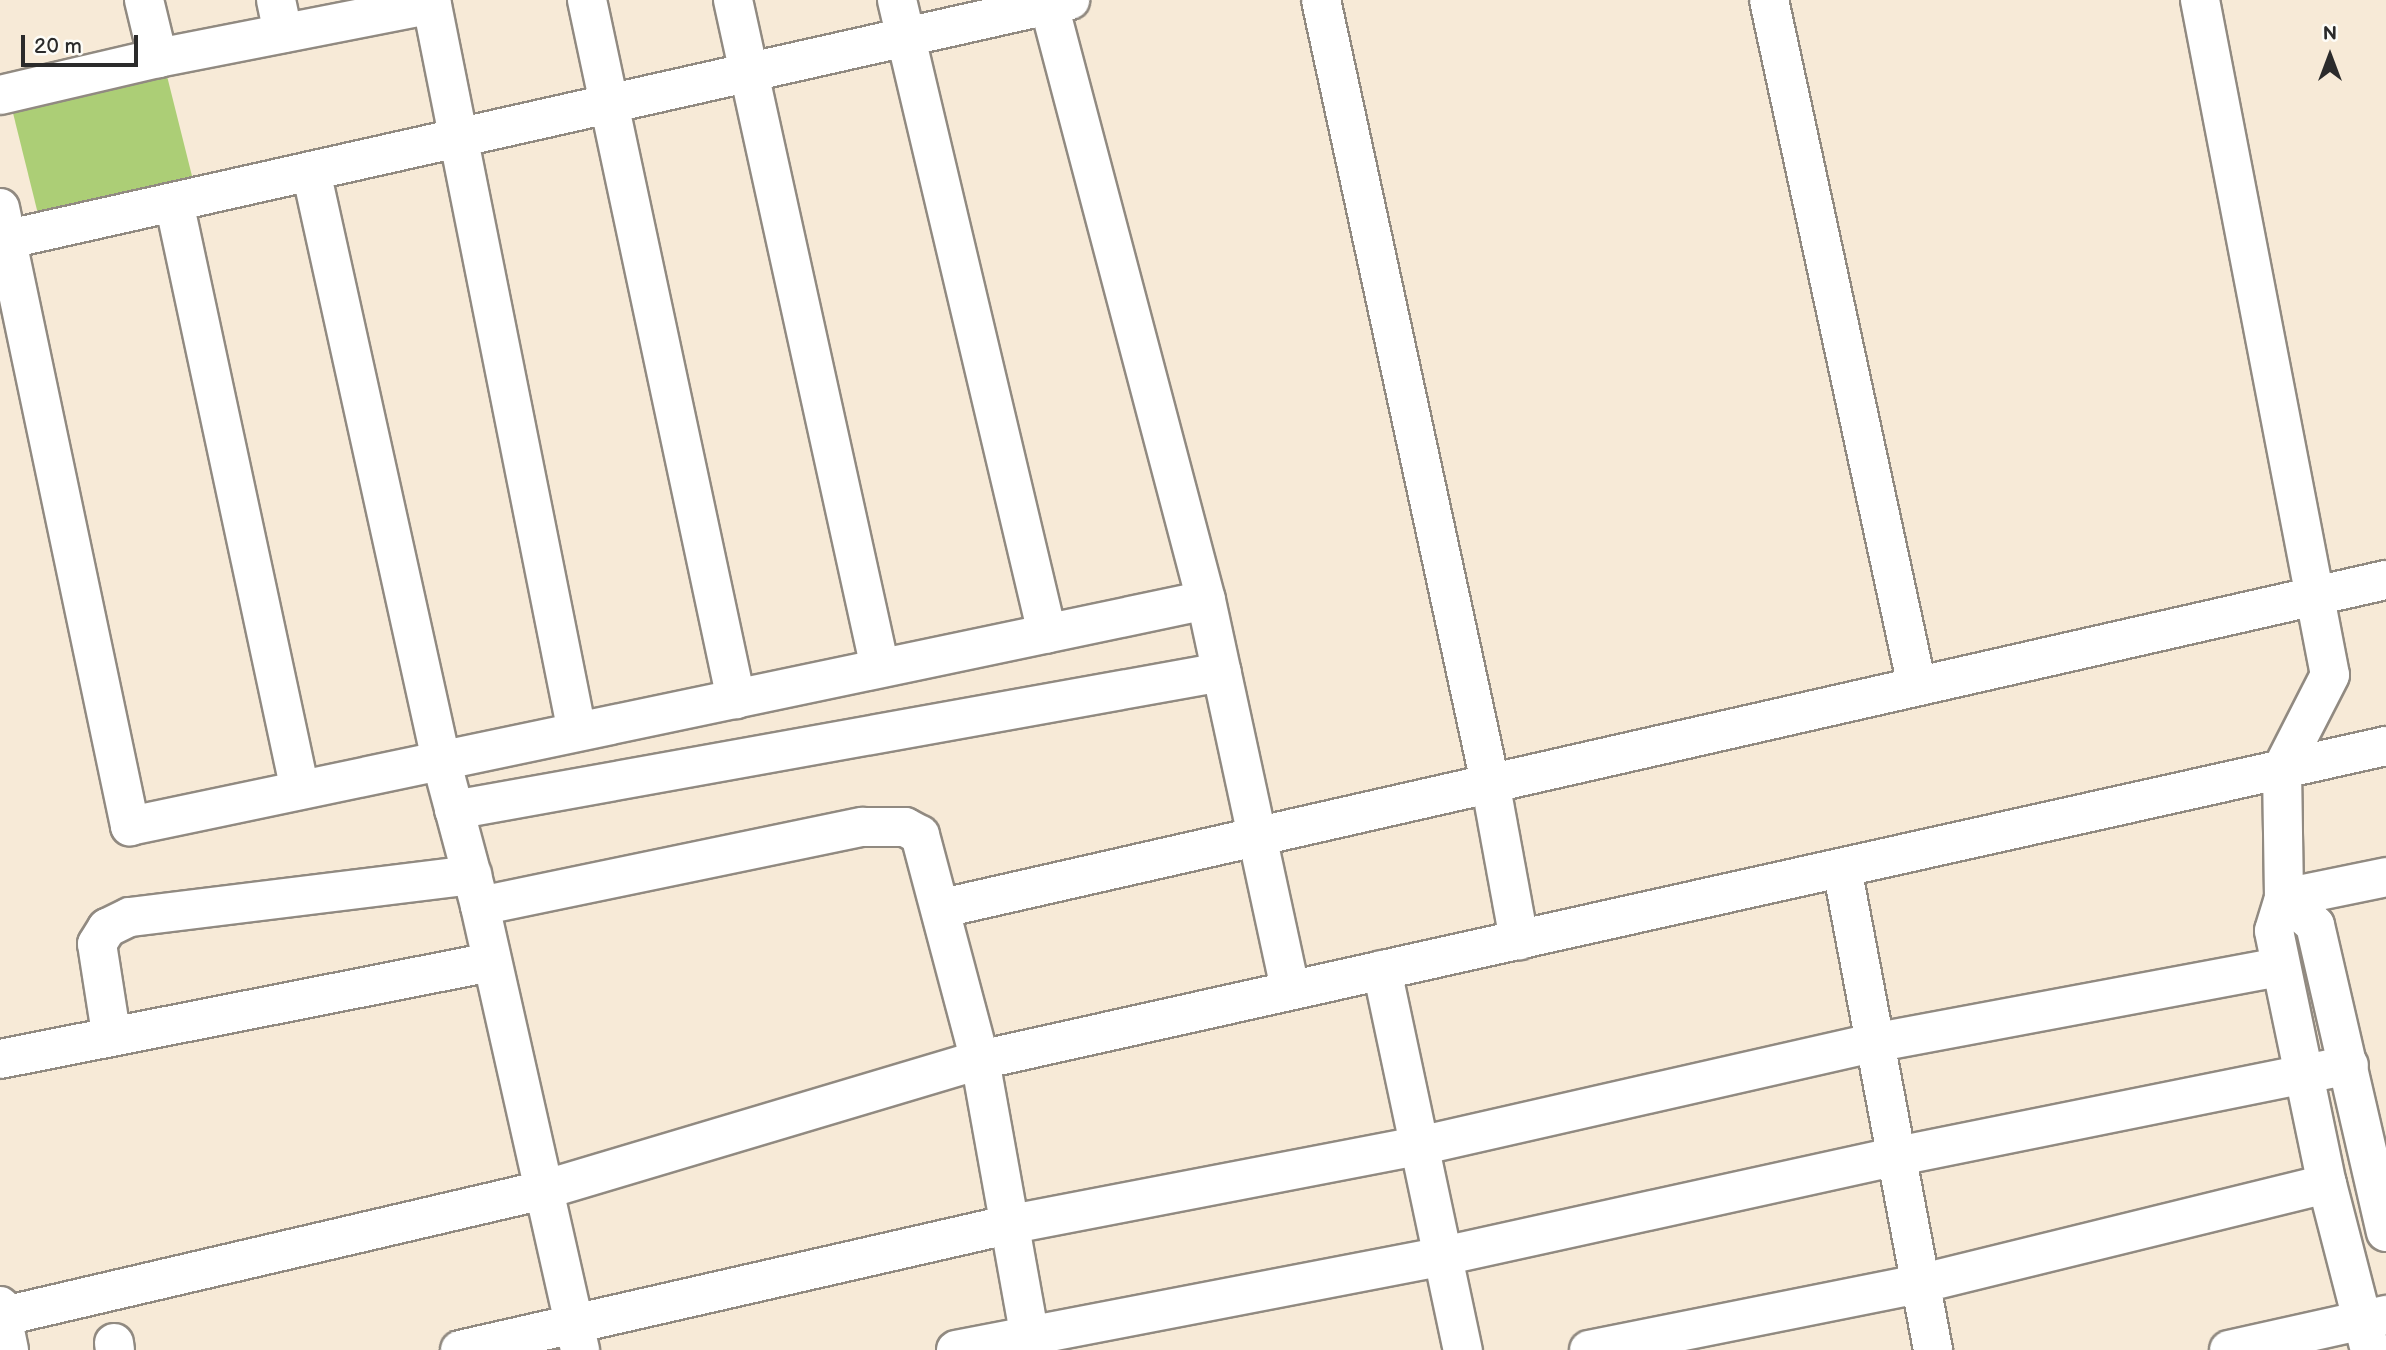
<!DOCTYPE html>
<style>
body{margin:0}
#map{position:relative;width:2386px;height:1350px;overflow:hidden;background:#f7ead7;font-family:"Balsamiq Sans",sans-serif}
div>[style]{position:absolute}
.green>*{inset:0;background:#acce76}
.roads{filter:drop-shadow(2px 0 #918a81) drop-shadow(-2px 0 #918a81) drop-shadow(0 2px #918a81) drop-shadow(0 -2px #918a81)}
.street>*{height:38px;margin:-19px;padding:0 19px;transform-origin:19px;border-radius:19px;background:#fff}
.secondary>*{height:38px;margin:-19px;padding:0 19px;transform-origin:19px;border-radius:19px;background:#fff}
span{translate:-50% -50%;white-space:nowrap;text-align:center;line-height:1.15;-webkit-text-stroke:7px #fdfcf7;paint-order:stroke}
.north{position:absolute;left:2295px;top:21px;width:70px;height:70px;-webkit-text-stroke:5px #fdfcf7;paint-order:stroke;rotate:0deg;font-size:19px;font-weight:700;line-height:28px;text-align:center;color:#2b2b2b}
.north::after{content:'';display:block;margin:auto;width:24px;height:32px;background:#2b2b2b;clip-path:polygon(50% 0,100% 100%,50% 72%,0 100%)}
.scale{position:absolute;left:21px;top:35px;width:117px;height:32px;box-sizing:border-box;border:4px solid #2b2b2b;border-top:0;padding-left:9px;font-size:21px;line-height:24px;white-space:nowrap;color:#2b2b2b;-webkit-text-stroke:5px #fdfcf7;paint-order:stroke}
</style>
<div id="map">
<div class="green">
<div style="clip-path:polygon(166px 72px,192px 176px,38px 214px,12px 109px)"></div>
</div>
<div class="roads">
<div class="street">
<div style="left:144px;top:0;width:60px;rotate:76.4deg"></div>
<div style="left:276px;top:0;width:34px;rotate:78deg"></div>
<div style="left:431px;top:0;width:746px;rotate:78.72deg"></div>
<div style="left:587px;top:0;width:715px;rotate:77.97deg"></div>
<div style="left:733px;top:0;width:684px;rotate:77.59deg"></div>
<div style="left:897px;top:0;width:651px;rotate:76.67deg"></div>
<div style="left:1321px;top:0;width:805px;rotate:77.81deg"></div>
<div style="left:1491px;top:787px;width:156px;rotate:79.6deg"></div>
<div style="left:1769px;top:0;width:702px;rotate:77.83deg"></div>
<div style="left:1049px;top:5px;width:615px;rotate:75.22deg"></div>
<div style="left:1206px;top:600px;width:399px;rotate:77.8deg"></div>
<div style="left:0;top:95px;width:162px;rotate:-13.2deg"></div>
<div style="left:158px;top:58px;width:279px;rotate:-11.1deg"></div>
<div style="left:311px;top:171px;width:603px;rotate:77.55deg"></div>
<div style="left:441px;top:760px;width:151px;rotate:75deg"></div>
<div style="left:480px;top:906px;width:455px;rotate:77.3deg"></div>
<div style="left:174px;top:202px;width:601px;rotate:77.91deg"></div>
<div style="left:0;top:208px;width:632px;rotate:78.12deg"></div>
<div style="left:130px;top:826px;width:1099px;rotate:-11.86deg"></div>
<div style="left:454px;top:810px;width:780px;rotate:-10.19deg"></div>
<div style="left:1842px;top:868px;width:491px;rotate:79.3deg"></div>
<div style="left:2284px;top:898px;width:104px;rotate:-11.6deg"></div>
<div style="left:480px;top:906px;width:391px;rotate:-11.7deg"></div>
<div style="left:863px;top:827px;width:42px"></div>
<div style="left:905px;top:827px;width:17px;rotate:28deg"></div>
<div style="left:920px;top:835px;width:233px;rotate:75.1deg"></div>
<div style="left:980px;top:1060px;width:295px;rotate:79.8deg"></div>
<div style="left:943px;top:908px;width:1480px;rotate:-12.81deg"></div>
<div style="left:1382px;top:970px;width:389px;rotate:78deg"></div>
<div style="left:111px;top:1033px;width:90px;rotate:-98.9deg"></div>
<div style="left:97px;top:944px;width:19px;rotate:-58deg"></div>
<div style="left:107px;top:928px;width:25px;rotate:-26deg"></div>
<div style="left:130px;top:917px;width:345px;rotate:-7deg"></div>
<div style="left:0;top:1059px;width:500px;rotate:-11.18deg"></div>
<div style="left:0;top:1317px;width:558px;rotate:-13.16deg"></div>
<div style="left:543px;top:1190px;width:456px;rotate:-16.6deg"></div>
<div style="left:980px;top:1060px;width:1441px;rotate:-12.59deg"></div>
<div style="left:114px;top:1343px;width:7px;rotate:82deg"></div>
<div style="left:460px;top:1350px;width:561px;rotate:-12.87deg"></div>
<div style="left:1007px;top:1225px;width:420px;rotate:-10.9deg"></div>
<div style="left:1419px;top:1146px;width:466px;rotate:-12.8deg"></div>
<div style="left:1873px;top:1043px;width:414px;rotate:-10.6deg"></div>
<div style="left:956px;top:1350px;width:496px;rotate:-10.9deg"></div>
<div style="left:1443px;top:1256px;width:461px;rotate:-12.4deg"></div>
<div style="left:1893px;top:1157px;width:465px;rotate:-11.4deg"></div>
<div style="left:1589px;top:1350px;width:337px;rotate:-11.3deg"></div>
<div style="left:1919px;top:1284px;width:420px;rotate:-13.8deg"></div>
<div style="left:2229px;top:1350px;width:161px;rotate:-12.6deg"></div>
</div>
<div class="secondary">
<div style="left:2200px;top:0;width:687px;rotate:79.1deg"></div>
<div style="left:2330px;top:675px;width:106px;rotate:117.1deg"></div>
<div style="left:2282px;top:769px;width:129px;rotate:89.1deg"></div>
<div style="left:2284px;top:898px;width:34px;rotate:107deg"></div>
<div style="left:2274px;top:931px;width:258px;rotate:78.2deg"></div>
<div style="left:2327px;top:1184px;width:171px;rotate:75.5deg"></div>
<div style="left:0;top:241px;width:1097px;rotate:-12.69deg"></div>
<div style="left:2284px;top:898px;width:41px;rotate:41.1deg"></div>
<div style="left:2315px;top:925px;width:315px;rotate:77deg"></div>
<div style="left:0;top:1306px;width:45px;rotate:78.4deg"></div>
</div>
</div>
<div class="north">N</div>
<div class="scale">20 m</div>
</div>
